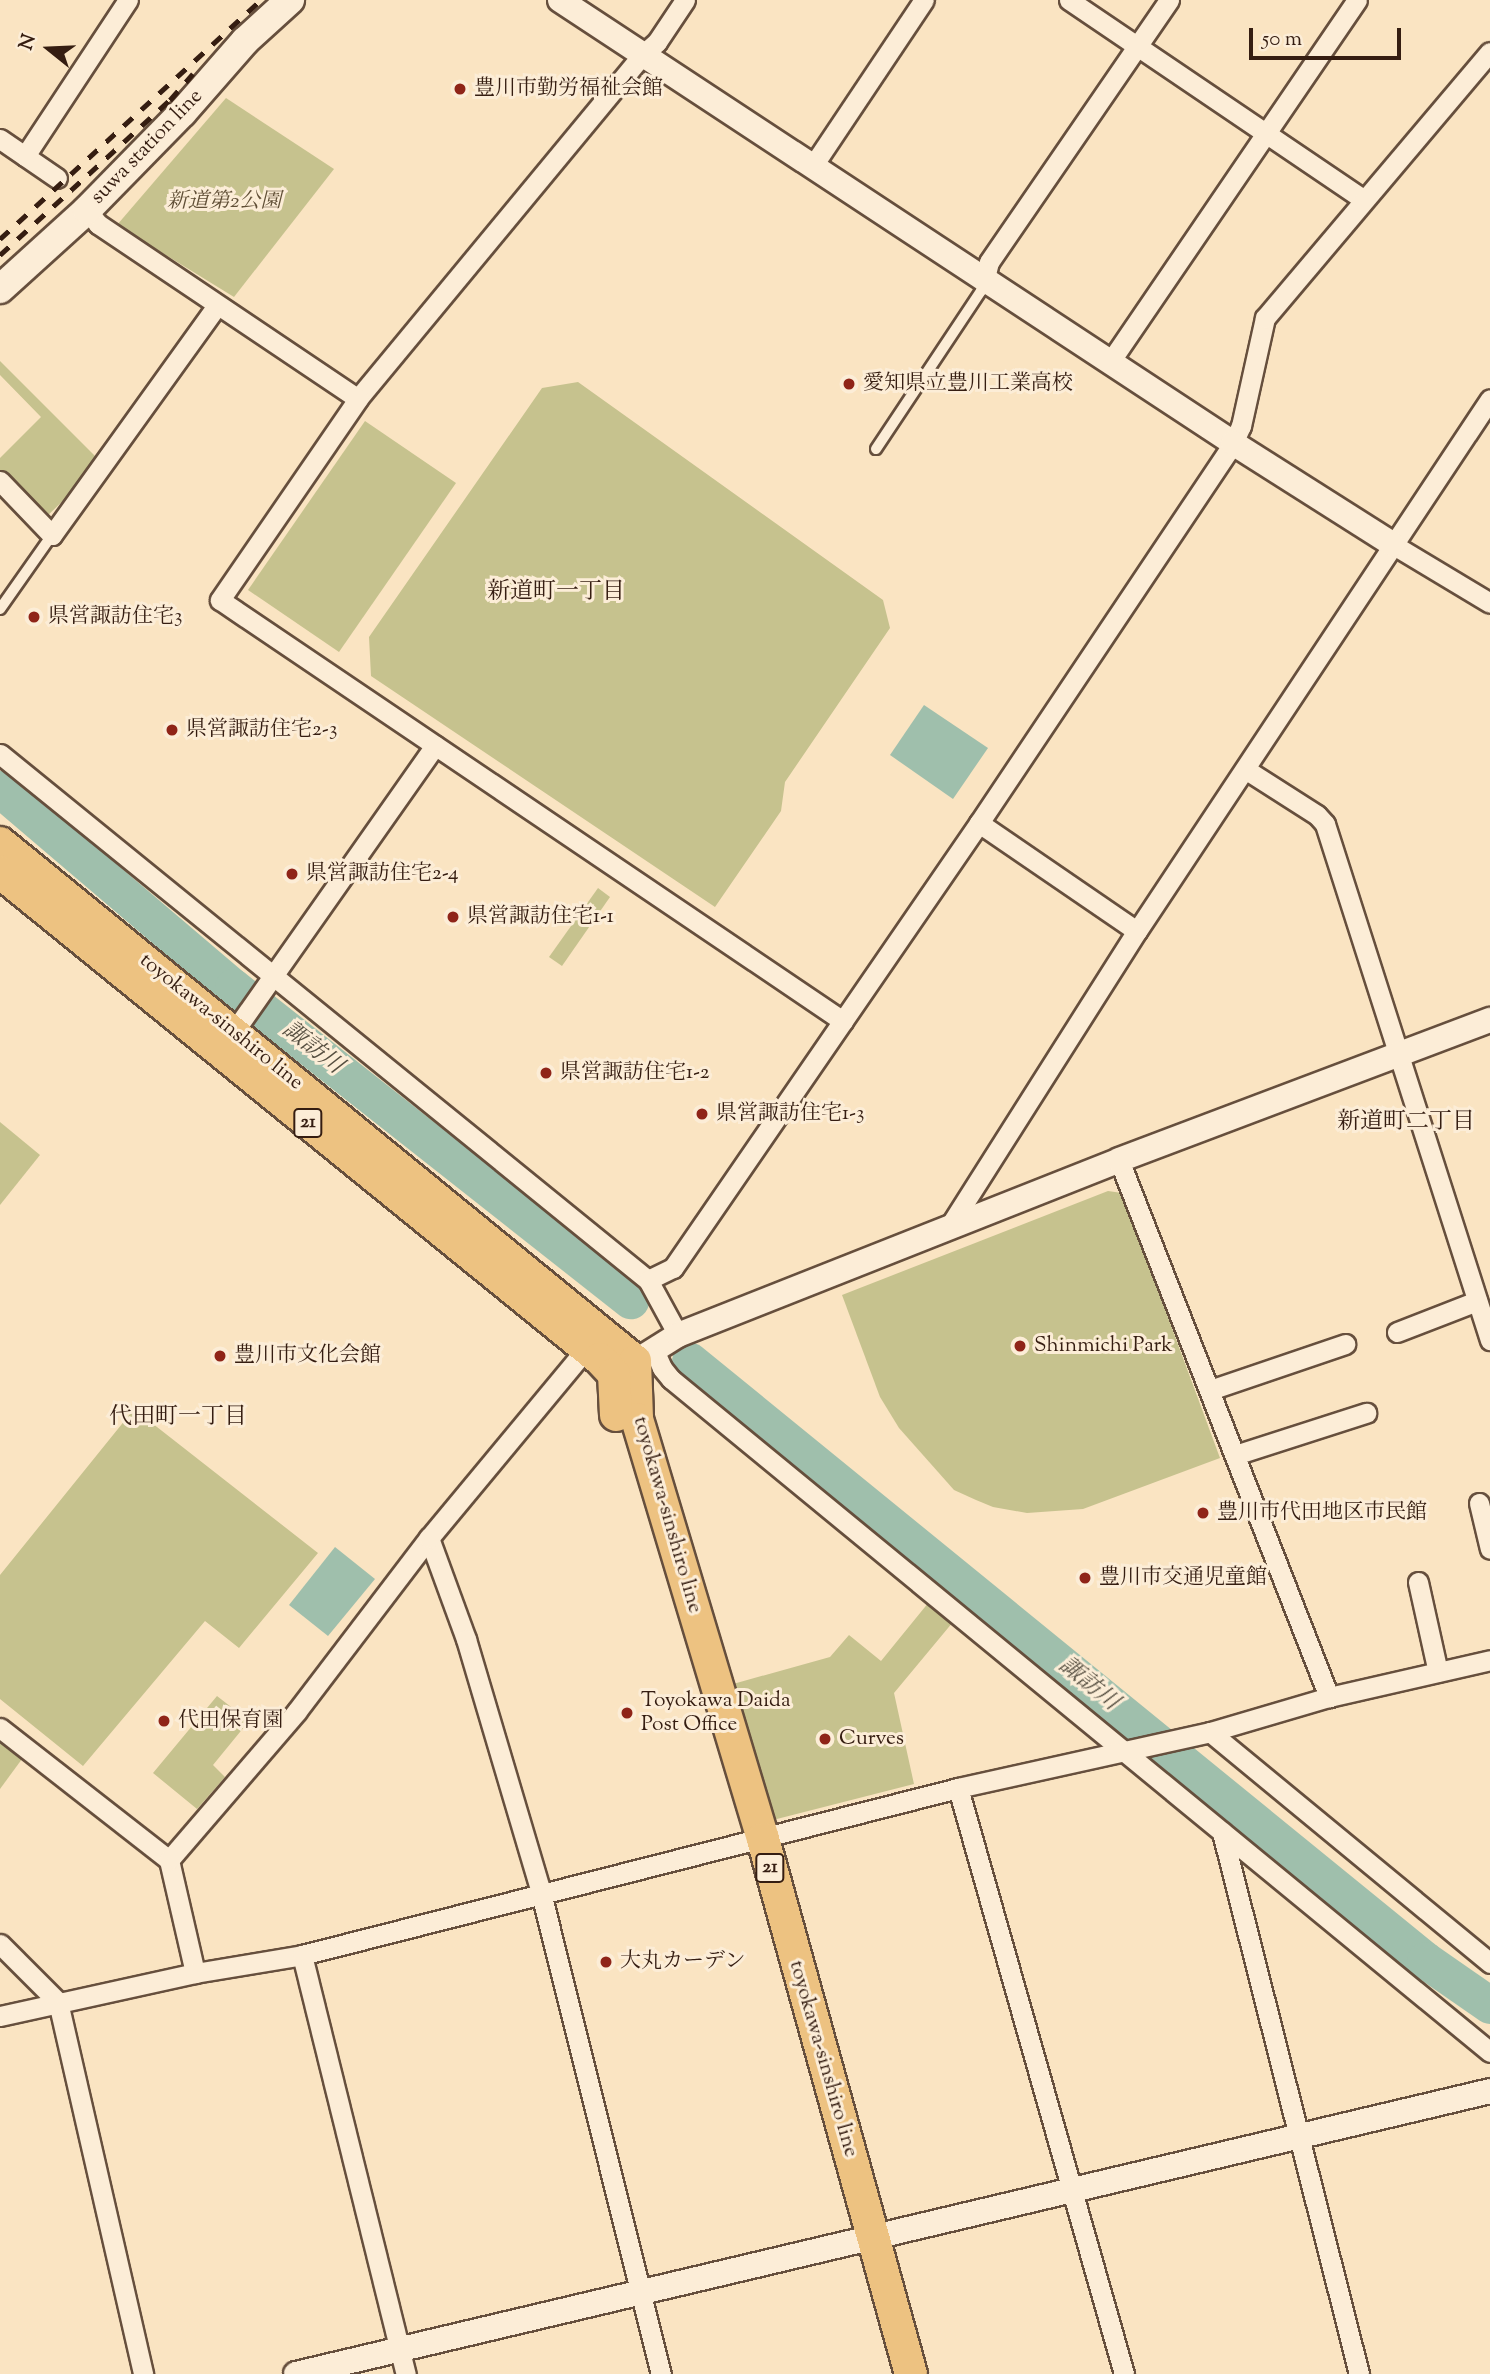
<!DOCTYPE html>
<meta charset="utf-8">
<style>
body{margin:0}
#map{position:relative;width:1490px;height:2374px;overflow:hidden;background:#fae4c2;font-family:"Sorts Mill Goudy","Noto Serif JP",serif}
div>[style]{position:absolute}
.green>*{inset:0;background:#c6c28e}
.water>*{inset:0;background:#9fbfac}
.river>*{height:37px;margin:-18.5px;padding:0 18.5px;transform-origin:18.5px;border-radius:18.5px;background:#9fbfac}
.roads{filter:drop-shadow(2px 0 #664f3d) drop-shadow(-2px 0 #664f3d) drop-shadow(0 2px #664f3d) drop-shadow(0 -2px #664f3d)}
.service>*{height:10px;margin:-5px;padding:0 5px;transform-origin:5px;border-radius:5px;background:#fcedd7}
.minor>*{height:19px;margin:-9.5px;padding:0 9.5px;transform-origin:9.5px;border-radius:9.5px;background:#fcedd7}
.tertiary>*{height:24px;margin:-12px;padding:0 12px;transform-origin:12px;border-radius:12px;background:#fcedd7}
.secondary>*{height:28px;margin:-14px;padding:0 14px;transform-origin:14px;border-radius:14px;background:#fcedd7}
.primary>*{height:32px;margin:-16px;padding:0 16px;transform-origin:16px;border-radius:16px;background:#edc281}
.rail>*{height:5px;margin-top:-2.5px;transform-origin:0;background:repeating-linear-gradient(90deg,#351d11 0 12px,transparent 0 24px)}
.dots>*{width:19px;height:19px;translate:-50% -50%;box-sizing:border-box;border:4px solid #fcedd7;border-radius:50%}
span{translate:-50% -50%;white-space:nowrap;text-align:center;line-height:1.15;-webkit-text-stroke:6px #fcedd7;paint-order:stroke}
.shield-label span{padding:2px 5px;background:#fcedd7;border:2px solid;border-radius:5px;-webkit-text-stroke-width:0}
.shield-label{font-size:19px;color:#351d11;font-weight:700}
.poi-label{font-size:21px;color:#351d11}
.left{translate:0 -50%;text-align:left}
.street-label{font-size:21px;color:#351d11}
.park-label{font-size:21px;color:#604f36;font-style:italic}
.neighbourhood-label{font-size:23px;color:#351d11}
.water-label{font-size:23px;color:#554e40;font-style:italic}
.north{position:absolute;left:14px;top:14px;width:70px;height:70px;-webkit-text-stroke:5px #fcedd7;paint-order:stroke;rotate:288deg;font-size:19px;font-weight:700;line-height:28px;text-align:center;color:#351d11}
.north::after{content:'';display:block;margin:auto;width:24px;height:32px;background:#351d11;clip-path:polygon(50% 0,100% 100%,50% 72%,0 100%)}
.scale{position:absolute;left:1249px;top:28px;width:152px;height:32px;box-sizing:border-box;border:4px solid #351d11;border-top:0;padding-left:9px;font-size:21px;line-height:24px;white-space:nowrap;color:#351d11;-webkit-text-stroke:5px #fcedd7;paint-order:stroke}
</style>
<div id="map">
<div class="green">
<div style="clip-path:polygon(226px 98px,334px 169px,234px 297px,117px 225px)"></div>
<div style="clip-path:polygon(0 361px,102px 463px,43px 520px,0 476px,0 458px,41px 417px,0 375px)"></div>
<div style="clip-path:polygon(578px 382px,883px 600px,890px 628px,785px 782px,781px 811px,715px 907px,371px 676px,369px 637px,542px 388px)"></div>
<div style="clip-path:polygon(365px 421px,456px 483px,339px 652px,248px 590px)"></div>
<div style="clip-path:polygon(598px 888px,610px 897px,562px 966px,549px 957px)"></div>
<div style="clip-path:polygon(0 1122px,40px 1155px,0 1205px)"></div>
<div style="clip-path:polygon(1108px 1191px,1122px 1193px,1220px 1458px,1083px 1509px,1027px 1513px,993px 1507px,976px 1500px,954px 1490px,899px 1428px,880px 1397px,842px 1295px)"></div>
<div style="clip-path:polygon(134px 1409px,318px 1553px,239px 1648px,205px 1621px,83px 1766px,0 1699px,0 1575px)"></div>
<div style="clip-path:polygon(929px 1602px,953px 1622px,894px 1693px,914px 1784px,769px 1821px,733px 1684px,830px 1657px,849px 1635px,881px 1661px)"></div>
<div style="clip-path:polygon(217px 1696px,249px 1721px,213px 1765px,225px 1777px,197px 1809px,153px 1773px)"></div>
<div style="clip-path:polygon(0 1740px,22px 1759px,0 1789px)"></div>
</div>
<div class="water">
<div style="clip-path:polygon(924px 705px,988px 748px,953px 799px,890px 755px)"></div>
<div style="clip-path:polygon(335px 1547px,375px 1579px,328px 1636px,289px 1605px)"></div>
</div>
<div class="river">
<div style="left:0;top:789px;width:306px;rotate:40.4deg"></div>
<div style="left:233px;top:987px;width:506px;rotate:38.25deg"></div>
<div style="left:690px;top:1361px;width:948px;rotate:39.18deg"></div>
<div style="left:1425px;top:1960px;width:79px;rotate:34.7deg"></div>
</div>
<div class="roads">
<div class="service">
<div style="left:876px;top:449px;width:190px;rotate:-56.4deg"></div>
<div style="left:981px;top:291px;width:9px;rotate:-72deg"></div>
<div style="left:0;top:609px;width:90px;rotate:-54.9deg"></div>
</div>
<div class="minor">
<div style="left:685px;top:0;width:50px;rotate:123.7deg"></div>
<div style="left:657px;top:42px;width:18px;rotate:139deg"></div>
<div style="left:643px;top:54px;width:447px;rotate:129.6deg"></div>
<div style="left:358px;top:399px;width:244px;rotate:124.5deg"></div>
<div style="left:220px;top:600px;width:752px;rotate:34.05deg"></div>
<div style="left:1069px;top:0;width:356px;rotate:34.1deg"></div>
<div style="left:0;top:139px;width:69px;rotate:34.4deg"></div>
<div style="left:25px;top:156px;width:187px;rotate:-56.6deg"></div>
<div style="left:812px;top:167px;width:201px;rotate:-56.2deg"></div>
<div style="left:87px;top:210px;width:18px;rotate:52deg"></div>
<div style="left:98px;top:224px;width:313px;rotate:33.9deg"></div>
<div style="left:985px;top:278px;width:16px;rotate:-76deg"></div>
<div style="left:989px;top:262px;width:318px;rotate:-55.5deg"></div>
<div style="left:1110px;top:362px;width:438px;rotate:-55.7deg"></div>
<div style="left:0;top:481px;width:75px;rotate:46.1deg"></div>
<div style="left:52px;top:535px;width:283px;rotate:-54.3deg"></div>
<div style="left:1392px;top:544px;width:114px;rotate:31deg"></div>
<div style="left:0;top:754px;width:835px;rotate:39.07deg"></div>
<div style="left:648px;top:1280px;width:63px;rotate:61.4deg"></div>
<div style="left:1245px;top:769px;width:85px;rotate:32.6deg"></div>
<div style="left:1317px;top:815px;width:12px;rotate:48deg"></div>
<div style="left:1325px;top:824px;width:542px;rotate:72.27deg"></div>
<div style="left:979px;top:823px;width:191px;rotate:34.4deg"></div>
<div style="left:228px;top:1040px;width:360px;rotate:-54.9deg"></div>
<div style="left:1119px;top:1160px;width:577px;rotate:68.64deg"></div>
<div style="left:949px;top:1227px;width:351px;rotate:-57.6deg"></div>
<div style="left:1137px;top:931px;width:638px;rotate:-56.43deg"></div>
<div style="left:648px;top:1280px;width:28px;rotate:-26deg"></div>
<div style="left:673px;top:1268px;width:540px;rotate:-55.49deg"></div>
<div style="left:979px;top:823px;width:457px;rotate:-56.2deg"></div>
<div style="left:1233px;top:443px;width:19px;rotate:-65deg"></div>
<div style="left:1241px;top:426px;width:111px;rotate:-77.5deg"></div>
<div style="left:1265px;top:318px;width:348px;rotate:-49.8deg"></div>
<div style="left:1397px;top:1332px;width:86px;rotate:-21.2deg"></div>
<div style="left:655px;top:1352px;width:17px;rotate:66deg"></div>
<div style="left:662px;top:1368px;width:14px;rotate:51deg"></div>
<div style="left:671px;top:1379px;width:1060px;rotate:39.41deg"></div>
<div style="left:1210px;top:1390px;width:143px;rotate:-18.8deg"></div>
<div style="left:1235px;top:1455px;width:138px;rotate:-17.8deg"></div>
<div style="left:1479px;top:1503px;width:47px;rotate:76.6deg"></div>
<div style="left:429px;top:1538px;width:108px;rotate:69.9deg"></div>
<div style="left:466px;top:1639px;width:265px;rotate:73.5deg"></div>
<div style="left:541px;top:1893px;width:496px;rotate:76deg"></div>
<div style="left:1418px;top:1582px;width:92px;rotate:77.5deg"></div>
<div style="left:0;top:1728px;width:214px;rotate:38deg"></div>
<div style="left:169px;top:1860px;width:116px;rotate:77deg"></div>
<div style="left:1210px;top:1732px;width:363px;rotate:39.5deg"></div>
<div style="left:958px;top:1788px;width:609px;rotate:74.18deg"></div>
<div style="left:1222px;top:1832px;width:559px;rotate:75.81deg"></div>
<div style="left:169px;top:1860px;width:196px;rotate:-49.3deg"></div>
<div style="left:297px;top:1711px;width:218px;rotate:-52.7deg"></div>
<div style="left:429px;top:1538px;width:247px;rotate:-50.3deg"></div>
<div style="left:0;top:1944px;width:82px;rotate:45deg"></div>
<div style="left:58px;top:2002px;width:382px;rotate:77.1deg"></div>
<div style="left:302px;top:1955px;width:432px;rotate:76.1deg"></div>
<div style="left:0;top:2016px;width:200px;rotate:-12.4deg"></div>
<div style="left:195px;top:1973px;width:109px;rotate:-9.5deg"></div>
<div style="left:302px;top:1955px;width:677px;rotate:-14.28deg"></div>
<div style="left:958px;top:1788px;width:258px;rotate:-12.5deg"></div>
<div style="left:1210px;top:1732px;width:124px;rotate:-16.4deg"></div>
<div style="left:1329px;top:1697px;width:165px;rotate:-12.9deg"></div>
</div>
<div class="tertiary">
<div style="left:560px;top:0;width:806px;rotate:33.35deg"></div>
<div style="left:1233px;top:443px;width:188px;rotate:32.4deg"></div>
<div style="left:622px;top:1370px;width:66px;rotate:-32deg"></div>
<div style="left:678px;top:1335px;width:474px;rotate:-21.6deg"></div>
<div style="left:1119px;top:1160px;width:397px;rotate:-20.7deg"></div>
<div style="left:296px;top:2374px;width:1227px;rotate:-13.33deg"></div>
</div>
<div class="secondary">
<div style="left:0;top:289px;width:118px;rotate:-42.2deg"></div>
<div style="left:87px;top:210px;width:136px;rotate:-45.6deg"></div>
<div style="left:182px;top:113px;width:96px;rotate:-48.8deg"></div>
<div style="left:245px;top:41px;width:61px;rotate:-42.3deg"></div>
</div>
<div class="primary">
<div style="left:0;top:843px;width:819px;rotate:39.21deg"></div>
<div style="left:635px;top:1361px;width:58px;rotate:88deg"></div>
<div style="left:637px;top:1419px;width:438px;rotate:73.3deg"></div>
<div style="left:763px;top:1839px;width:555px;rotate:74.54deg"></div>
<div style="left:0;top:872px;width:773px;rotate:39.07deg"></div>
<div style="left:600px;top:1359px;width:21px;rotate:47deg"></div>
<div style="left:614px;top:1374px;width:41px;rotate:87.2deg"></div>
</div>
</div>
<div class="rail">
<div style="left:0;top:239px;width:354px;rotate:-42.5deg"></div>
<div style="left:0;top:255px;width:230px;rotate:-42.4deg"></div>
<div style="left:170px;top:100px;width:35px;rotate:-49deg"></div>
</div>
<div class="dots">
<div style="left:460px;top:89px;background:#8f2418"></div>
<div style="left:849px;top:384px;background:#8f2418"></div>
<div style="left:34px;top:617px;background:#8f2418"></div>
<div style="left:172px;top:730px;background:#8f2418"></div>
<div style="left:292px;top:874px;background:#8f2418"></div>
<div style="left:453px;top:917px;background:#8f2418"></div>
<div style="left:546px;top:1073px;background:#8f2418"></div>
<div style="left:702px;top:1114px;background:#8f2418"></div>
<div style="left:1020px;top:1346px;background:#8f2418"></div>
<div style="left:220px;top:1356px;background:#8f2418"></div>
<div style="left:1203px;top:1513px;background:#8f2418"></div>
<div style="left:1085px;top:1578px;background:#8f2418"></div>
<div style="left:627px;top:1713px;background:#8f2418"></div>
<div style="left:164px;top:1721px;background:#8f2418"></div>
<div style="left:825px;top:1739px;background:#8f2418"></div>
<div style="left:606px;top:1962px;background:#8f2418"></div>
</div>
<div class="shield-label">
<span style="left:308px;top:1123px">21</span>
<span style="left:770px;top:1868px">21</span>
</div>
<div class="poi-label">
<span class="left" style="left:474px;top:89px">豊川市勤労福祉会館</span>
<span class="left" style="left:863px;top:384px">愛知県立豊川工業高校</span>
<span class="left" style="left:48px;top:617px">県営諏訪住宅3</span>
<span class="left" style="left:186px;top:730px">県営諏訪住宅2-3</span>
<span class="left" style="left:306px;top:874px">県営諏訪住宅2-4</span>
<span class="left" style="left:467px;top:917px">県営諏訪住宅1-1</span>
<span class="left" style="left:560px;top:1073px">県営諏訪住宅1-2</span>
<span class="left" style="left:716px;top:1114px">県営諏訪住宅1-3</span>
<span class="left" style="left:1034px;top:1346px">Shinmichi Park</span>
<span class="left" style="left:234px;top:1356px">豊川市文化会館</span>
<span class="left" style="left:1217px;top:1513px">豊川市代田地区市民館</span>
<span class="left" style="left:1099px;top:1578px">豊川市交通児童館</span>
<span class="left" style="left:641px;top:1713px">Toyokawa Daida<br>Post Office</span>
<span class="left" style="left:178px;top:1721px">代田保育園</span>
<span class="left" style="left:839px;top:1739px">Curves</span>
<span class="left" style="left:620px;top:1962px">大丸カーデン</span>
</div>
<div class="street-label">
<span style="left:147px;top:147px;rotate:-46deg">suwa station line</span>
<span style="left:221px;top:1022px;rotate:39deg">toyokawa-sinshiro line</span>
<span style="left:667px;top:1515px;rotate:74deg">toyokawa-sinshiro line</span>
<span style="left:823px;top:2059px;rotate:74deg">toyokawa-sinshiro line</span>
</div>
<div class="park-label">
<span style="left:224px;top:202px">新道第2公園</span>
</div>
<div class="neighbourhood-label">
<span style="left:556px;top:593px">新道町一丁目</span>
<span style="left:1406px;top:1123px">新道町二丁目</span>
<span style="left:178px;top:1418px">代田町一丁目</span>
</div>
<div class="water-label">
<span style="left:312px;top:1049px;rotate:38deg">諏訪川</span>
<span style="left:1088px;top:1685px;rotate:39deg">諏訪川</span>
</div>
<div class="north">N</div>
<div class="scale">50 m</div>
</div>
